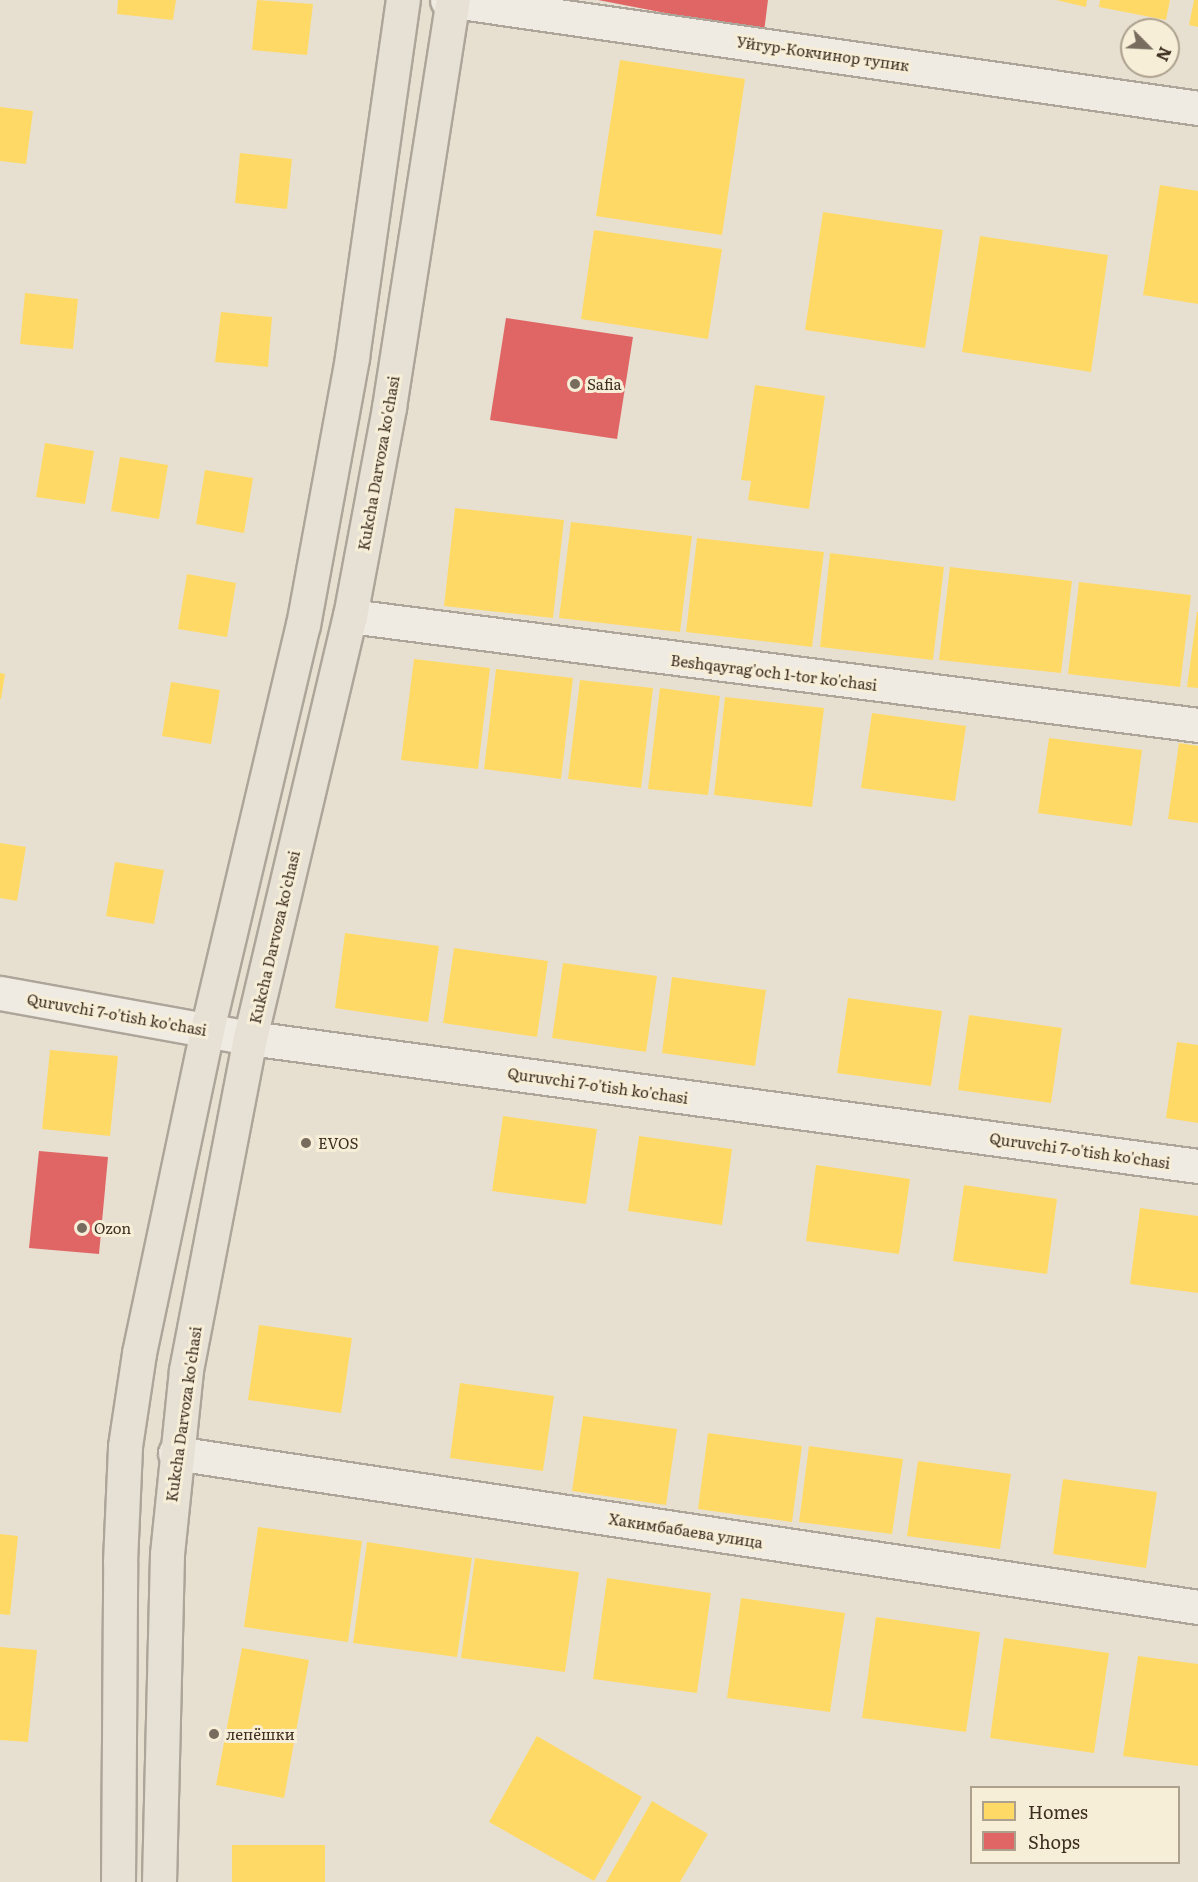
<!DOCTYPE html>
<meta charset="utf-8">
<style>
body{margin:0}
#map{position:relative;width:1198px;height:1882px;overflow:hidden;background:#e7e0d1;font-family:Literata,serif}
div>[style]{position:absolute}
.homes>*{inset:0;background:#ffd966}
.shops>*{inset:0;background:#e06666}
.roads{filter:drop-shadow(2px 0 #ada599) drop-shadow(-2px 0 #ada599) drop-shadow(0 2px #ada599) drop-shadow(0 -2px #ada599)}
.street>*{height:33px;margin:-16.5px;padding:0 16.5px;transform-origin:16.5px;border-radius:16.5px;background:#efebe3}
.primary>*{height:33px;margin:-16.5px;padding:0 16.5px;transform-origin:16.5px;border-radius:16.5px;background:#e6e1d4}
.dots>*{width:16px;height:16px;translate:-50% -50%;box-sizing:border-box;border:3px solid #f7eed8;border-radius:50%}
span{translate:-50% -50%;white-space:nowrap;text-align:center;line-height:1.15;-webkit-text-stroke:6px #f7eed8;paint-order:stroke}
.street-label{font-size:15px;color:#3d2e20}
.poi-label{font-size:15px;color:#3d2e20}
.left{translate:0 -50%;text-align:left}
.legend{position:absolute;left:970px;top:1786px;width:210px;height:78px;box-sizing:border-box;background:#f7eed8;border:2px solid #ada18e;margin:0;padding:8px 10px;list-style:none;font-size:18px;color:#3d2e20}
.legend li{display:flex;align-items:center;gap:12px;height:30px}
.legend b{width:30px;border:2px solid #ada18e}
.north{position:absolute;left:1120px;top:18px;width:60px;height:60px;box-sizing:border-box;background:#f7eed8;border:2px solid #ada18e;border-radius:50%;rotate:114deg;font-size:16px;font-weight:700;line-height:24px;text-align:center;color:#3d2e20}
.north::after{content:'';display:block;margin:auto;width:21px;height:27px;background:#786c5e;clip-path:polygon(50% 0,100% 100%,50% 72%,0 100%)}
</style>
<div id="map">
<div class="homes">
<div style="clip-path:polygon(118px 0,176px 0,173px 20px,117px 14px)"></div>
<div style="clip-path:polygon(257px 0,313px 4px,307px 55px,252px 50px)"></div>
<div style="clip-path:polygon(1056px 0,1087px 0,1086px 7px)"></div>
<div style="clip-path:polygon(1100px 0,1170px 0,1166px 20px,1099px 7px)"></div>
<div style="clip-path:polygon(1194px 0,1198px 0,1198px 27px,1189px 25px)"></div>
<div style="clip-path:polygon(620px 60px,745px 79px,722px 235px,596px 216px)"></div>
<div style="clip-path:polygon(0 107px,33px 111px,26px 164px,0 161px)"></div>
<div style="clip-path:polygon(240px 153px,292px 159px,287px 209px,235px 203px)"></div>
<div style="clip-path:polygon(1160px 185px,1198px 191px,1198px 304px,1143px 295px)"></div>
<div style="clip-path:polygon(823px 212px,943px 230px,925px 348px,805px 330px)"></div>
<div style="clip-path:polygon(594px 230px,722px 249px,708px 339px,581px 319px)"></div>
<div style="clip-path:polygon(980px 236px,1108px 255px,1091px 372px,962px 352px)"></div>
<div style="clip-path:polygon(25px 293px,78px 299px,73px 349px,20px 344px)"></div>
<div style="clip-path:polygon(221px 312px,272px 317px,268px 367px,215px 362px)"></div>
<div style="clip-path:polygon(755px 385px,825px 396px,809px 509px,748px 500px,751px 481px,741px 480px)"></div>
<div style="clip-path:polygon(45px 443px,94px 451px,85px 504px,36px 497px)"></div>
<div style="clip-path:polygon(120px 457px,168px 465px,159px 519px,111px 511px)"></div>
<div style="clip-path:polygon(205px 470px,253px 478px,244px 533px,196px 524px)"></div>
<div style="clip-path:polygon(455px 508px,564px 520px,553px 618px,444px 606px)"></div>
<div style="clip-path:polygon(571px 522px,692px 536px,680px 632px,559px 618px)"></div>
<div style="clip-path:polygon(697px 538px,824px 552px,812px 647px,686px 632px)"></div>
<div style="clip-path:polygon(830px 553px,944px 567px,933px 660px,820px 647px)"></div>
<div style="clip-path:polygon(950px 567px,1072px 581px,1061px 673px,939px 660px)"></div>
<div style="clip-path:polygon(187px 574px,236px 583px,227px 637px,178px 629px)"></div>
<div style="clip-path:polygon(1079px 582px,1191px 595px,1180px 687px,1068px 674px)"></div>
<div style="clip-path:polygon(1197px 612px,1198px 612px,1198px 688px,1187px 687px)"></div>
<div style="clip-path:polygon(414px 659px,490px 668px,478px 769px,401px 760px)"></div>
<div style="clip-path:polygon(496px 669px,573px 678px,561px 779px,484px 769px)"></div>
<div style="clip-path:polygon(0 673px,5px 674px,1px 699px,0 699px)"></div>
<div style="clip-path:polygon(580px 680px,653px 688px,641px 788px,568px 779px)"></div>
<div style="clip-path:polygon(171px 682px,220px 690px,211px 744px,162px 736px)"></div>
<div style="clip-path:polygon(660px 688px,720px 696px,708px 795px,648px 789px)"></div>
<div style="clip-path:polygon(725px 697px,824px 708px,812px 807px,714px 795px)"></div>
<div style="clip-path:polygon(872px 713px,966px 726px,955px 801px,861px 788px)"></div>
<div style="clip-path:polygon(1049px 738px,1142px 750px,1132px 826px,1038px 813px)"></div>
<div style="clip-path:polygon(1179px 743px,1198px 746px,1198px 823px,1168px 819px)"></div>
<div style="clip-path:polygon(0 843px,26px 847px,17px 901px,0 898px)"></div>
<div style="clip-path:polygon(115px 862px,164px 870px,154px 924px,106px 916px)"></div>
<div style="clip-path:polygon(345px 933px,439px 946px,428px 1022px,335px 1008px)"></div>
<div style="clip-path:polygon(454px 948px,548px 961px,537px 1037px,443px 1023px)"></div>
<div style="clip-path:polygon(563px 963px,657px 976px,646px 1052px,552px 1038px)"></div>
<div style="clip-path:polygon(672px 977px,766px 990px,755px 1066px,662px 1053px)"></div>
<div style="clip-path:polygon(848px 998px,942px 1011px,931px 1086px,837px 1073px)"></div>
<div style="clip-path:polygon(969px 1015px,1062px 1028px,1051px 1103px,958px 1090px)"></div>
<div style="clip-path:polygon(1177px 1042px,1198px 1045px,1198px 1123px,1166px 1118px)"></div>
<div style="clip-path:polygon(50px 1050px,118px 1056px,110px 1136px,42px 1129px)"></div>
<div style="clip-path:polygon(503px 1116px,597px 1129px,586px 1204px,492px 1191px)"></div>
<div style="clip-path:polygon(639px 1136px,732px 1149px,722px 1225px,628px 1211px)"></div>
<div style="clip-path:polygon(816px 1165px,910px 1179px,899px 1254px,806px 1241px)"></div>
<div style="clip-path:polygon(964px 1185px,1057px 1199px,1047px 1274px,953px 1261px)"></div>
<div style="clip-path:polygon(1140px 1208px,1198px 1216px,1198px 1293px,1130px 1284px)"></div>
<div style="clip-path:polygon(259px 1325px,352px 1338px,341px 1413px,248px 1400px)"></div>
<div style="clip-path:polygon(460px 1383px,554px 1396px,543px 1471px,450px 1458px)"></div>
<div style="clip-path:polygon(583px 1416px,677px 1429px,666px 1505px,572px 1491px)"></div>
<div style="clip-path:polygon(708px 1433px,802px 1446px,792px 1522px,698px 1509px)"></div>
<div style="clip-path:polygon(809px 1446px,903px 1459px,892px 1534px,799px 1522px)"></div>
<div style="clip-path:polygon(918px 1461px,1011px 1474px,1000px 1549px,907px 1536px)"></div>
<div style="clip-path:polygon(1063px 1479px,1157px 1492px,1146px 1568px,1053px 1554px)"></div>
<div style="clip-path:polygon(258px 1527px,362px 1541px,348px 1642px,244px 1627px)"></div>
<div style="clip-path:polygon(0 1534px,18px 1536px,10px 1615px,0 1614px)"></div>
<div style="clip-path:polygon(367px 1542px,472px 1558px,457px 1657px,353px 1643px)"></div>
<div style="clip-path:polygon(475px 1558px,579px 1572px,565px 1672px,461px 1658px)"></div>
<div style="clip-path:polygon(607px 1578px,711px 1593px,697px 1693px,593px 1679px)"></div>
<div style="clip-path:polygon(741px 1598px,845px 1613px,830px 1712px,727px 1698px)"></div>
<div style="clip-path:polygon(876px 1617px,980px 1632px,966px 1732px,862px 1718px)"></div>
<div style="clip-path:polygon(1004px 1638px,1109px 1653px,1094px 1753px,990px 1738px)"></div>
<div style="clip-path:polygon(0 1647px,37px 1650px,28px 1742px,0 1740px)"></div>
<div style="clip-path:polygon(242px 1648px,309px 1660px,284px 1798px,216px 1785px)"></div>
<div style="clip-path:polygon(1138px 1656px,1198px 1664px,1198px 1766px,1123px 1756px)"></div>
<div style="clip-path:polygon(537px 1736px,642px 1797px,594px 1881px,489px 1822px)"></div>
<div style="clip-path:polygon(652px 1801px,708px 1834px,680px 1882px,606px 1882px)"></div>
<div style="clip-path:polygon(232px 1845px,325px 1845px,325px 1882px,232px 1882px)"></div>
</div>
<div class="shops">
<div style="clip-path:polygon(598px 0,768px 0,764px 32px)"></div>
<div style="clip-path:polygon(506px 318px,633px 337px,617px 439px,490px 420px)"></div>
<div style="clip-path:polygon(39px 1151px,108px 1157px,99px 1254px,29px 1248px)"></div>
</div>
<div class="roads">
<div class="street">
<div style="left:447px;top:0;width:759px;rotate:8.18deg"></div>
<div style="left:350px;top:616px;width:855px;rotate:7.32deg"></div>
<div style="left:0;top:993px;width:254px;rotate:10.2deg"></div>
<div style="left:250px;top:1038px;width:957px;rotate:7.69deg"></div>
<div style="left:175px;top:1453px;width:1035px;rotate:8.56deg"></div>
</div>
<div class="primary">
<div style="left:118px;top:1882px;width:320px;rotate:-89.6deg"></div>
<div style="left:120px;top:1562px;width:116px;rotate:-87.5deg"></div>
<div style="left:125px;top:1446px;width:94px;rotate:-81.4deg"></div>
<div style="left:139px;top:1353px;width:330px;rotate:-78.1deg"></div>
<div style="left:207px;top:1030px;width:416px;rotate:-76.7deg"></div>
<div style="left:303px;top:625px;width:272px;rotate:-79.6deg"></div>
<div style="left:352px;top:357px;width:361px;rotate:-81.9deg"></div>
<div style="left:159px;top:1882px;width:328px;rotate:-88.6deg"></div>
<div style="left:167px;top:1554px;width:185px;rotate:-84.1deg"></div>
<div style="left:186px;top:1370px;width:338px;rotate:-79.1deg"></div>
<div style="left:250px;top:1038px;width:434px;rotate:-76.7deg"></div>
<div style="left:350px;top:616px;width:213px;rotate:-79.4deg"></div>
<div style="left:389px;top:407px;width:412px;rotate:-81.1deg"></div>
</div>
</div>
<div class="dots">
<div style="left:575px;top:384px;background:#786c5e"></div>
<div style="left:306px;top:1143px;background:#786c5e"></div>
<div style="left:82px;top:1228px;background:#786c5e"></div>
<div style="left:214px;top:1734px;background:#786c5e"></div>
</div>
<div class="street-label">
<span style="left:823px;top:53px;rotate:8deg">Уйгур-Кокчинор тупик</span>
<span style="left:378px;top:463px;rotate:-80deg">Kukcha Darvoza ko'chasi</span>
<span style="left:774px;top:672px;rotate:7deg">Beshqayrag'och 1-tor ko'chasi</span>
<span style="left:274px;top:937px;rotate:-77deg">Kukcha Darvoza ko'chasi</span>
<span style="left:117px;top:1014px;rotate:10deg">Quruvchi 7-o'tish ko'chasi</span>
<span style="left:598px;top:1085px;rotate:8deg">Quruvchi 7-o'tish ko'chasi</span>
<span style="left:1080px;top:1150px;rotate:8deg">Quruvchi 7-o'tish ko'chasi</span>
<span style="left:183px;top:1414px;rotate:-82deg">Kukcha Darvoza ko'chasi</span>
<span style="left:686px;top:1530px;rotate:9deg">Хакимбабаева улица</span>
</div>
<div class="poi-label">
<span class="left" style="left:587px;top:384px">Safia</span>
<span class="left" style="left:318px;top:1143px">EVOS</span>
<span class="left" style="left:94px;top:1228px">Ozon</span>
<span class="left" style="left:226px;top:1734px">лепёшки</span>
</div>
<ul class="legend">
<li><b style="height:16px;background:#ffd966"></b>Homes</li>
<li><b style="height:16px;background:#e06666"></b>Shops</li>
</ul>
<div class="north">N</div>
</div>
